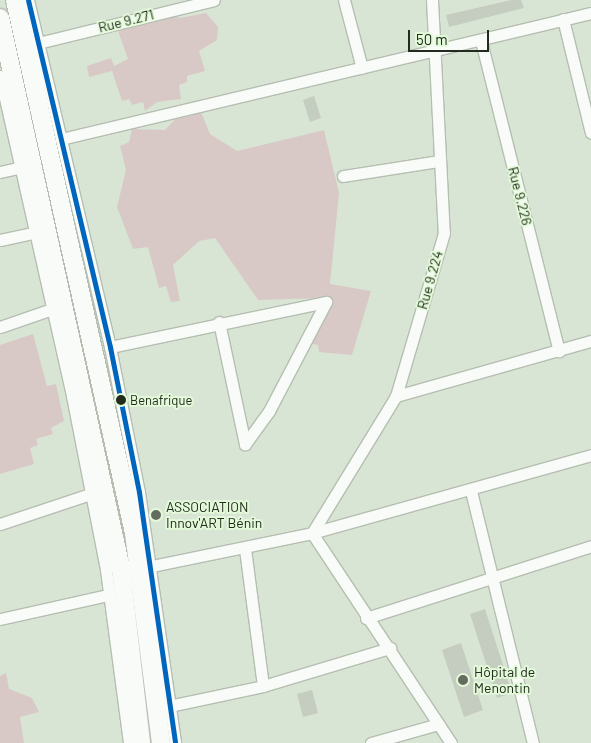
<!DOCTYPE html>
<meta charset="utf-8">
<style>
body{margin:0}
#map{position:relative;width:591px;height:743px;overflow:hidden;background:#d9e5d4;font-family:Barlow,sans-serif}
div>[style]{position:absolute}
.green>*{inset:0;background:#d8c9c7}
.building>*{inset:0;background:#c4cdbf}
.roads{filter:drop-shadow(1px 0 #b5beb1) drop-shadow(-1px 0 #b5beb1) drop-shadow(0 1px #b5beb1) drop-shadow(0 -1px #b5beb1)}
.minor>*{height:11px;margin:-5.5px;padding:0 5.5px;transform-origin:5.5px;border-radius:5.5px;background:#f9fbf9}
.trunk>*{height:18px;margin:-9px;padding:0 9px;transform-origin:9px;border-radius:9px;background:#f9fbf9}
.bus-1>*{height:5px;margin:-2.5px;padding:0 2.5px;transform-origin:2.5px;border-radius:2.5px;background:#0065bd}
.dots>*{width:14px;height:14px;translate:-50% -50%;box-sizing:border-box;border:2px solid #e3fad9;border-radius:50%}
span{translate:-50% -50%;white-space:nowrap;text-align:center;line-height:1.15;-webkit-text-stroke:4px #e3fad9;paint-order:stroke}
.bus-label{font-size:13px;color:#232b1f}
.left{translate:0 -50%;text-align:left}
.street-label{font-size:14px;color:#232b1f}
.poi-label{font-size:14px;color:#232b1f}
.scale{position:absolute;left:408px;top:30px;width:81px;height:22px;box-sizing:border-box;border:2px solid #232b1f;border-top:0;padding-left:6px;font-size:15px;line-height:18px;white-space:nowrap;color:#232b1f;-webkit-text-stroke:4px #e3fad9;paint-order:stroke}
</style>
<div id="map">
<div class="green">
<div style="clip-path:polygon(206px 13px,218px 27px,217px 40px,199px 51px,205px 71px,187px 76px,187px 82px,179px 85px,181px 99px,157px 102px,145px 111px,143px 102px,132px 105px,129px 99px,122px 101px,112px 71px,89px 77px,87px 66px,111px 58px,114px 66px,128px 59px,117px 28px,172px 15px,180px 18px)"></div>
<div style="clip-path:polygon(201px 112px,210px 134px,237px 151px,324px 130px,339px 193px,330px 284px,371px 291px,352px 355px,319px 352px,318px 345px,312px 344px,326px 298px,258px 300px,215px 238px,199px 241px,173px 265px,180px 301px,171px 302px,166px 286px,159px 288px,148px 247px,133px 249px,117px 207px,126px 170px,120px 146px,129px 142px,132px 129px,165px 130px,178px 116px)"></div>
<div style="clip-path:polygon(33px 334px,47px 386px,56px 384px,64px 421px,51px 428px,53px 434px,36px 439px,38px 445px,30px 448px,34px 464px,0 474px,0 345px)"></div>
<div style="clip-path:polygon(6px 673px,9px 689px,32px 698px,39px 712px,20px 717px,24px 743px,0 743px,0 676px)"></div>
</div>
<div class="building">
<div style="clip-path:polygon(511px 0,521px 0,524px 8px,449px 27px,446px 15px)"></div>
<div style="clip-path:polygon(314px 96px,321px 118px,310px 122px,303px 100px)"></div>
<div style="clip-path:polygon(485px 609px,512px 693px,497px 698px,470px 614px)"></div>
<div style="clip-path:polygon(461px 643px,483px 710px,464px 717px,442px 650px)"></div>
<div style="clip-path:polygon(312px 690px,318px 713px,303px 717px,297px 694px)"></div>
</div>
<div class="roads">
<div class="minor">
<div style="left:28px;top:0;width:357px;rotate:76.7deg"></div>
<div style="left:110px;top:347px;width:148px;rotate:78.7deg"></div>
<div style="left:139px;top:492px;width:254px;rotate:81.8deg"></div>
<div style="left:344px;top:0;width:70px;rotate:75.2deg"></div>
<div style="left:432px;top:0;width:233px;rotate:87.1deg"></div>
<div style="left:444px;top:233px;width:170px;rotate:106.4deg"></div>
<div style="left:396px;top:396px;width:161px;rotate:121.5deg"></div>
<div style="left:312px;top:533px;width:252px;rotate:56.5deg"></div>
<div style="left:563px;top:19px;width:117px;rotate:76.2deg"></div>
<div style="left:481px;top:41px;width:320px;rotate:75.9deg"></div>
<div style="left:38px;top:43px;width:181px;rotate:-13.7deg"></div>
<div style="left:0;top:76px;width:328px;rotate:77.3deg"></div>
<div style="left:72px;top:396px;width:177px;rotate:78.9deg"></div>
<div style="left:106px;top:570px;width:175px;rotate:82.4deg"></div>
<div style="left:61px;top:139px;width:545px;rotate:-13.37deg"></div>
<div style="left:0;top:172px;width:22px;rotate:-13deg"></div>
<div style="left:343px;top:176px;width:97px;rotate:-8.9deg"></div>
<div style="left:0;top:240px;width:35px;rotate:-12deg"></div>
<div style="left:219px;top:322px;width:125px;rotate:78deg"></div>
<div style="left:0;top:327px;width:55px;rotate:-19.1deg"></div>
<div style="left:110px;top:347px;width:221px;rotate:-11.8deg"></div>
<div style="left:326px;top:302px;width:123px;rotate:117.6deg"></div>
<div style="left:269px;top:411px;width:41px;rotate:126deg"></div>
<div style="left:396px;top:396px;width:203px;rotate:-15.8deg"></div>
<div style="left:471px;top:491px;width:260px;rotate:76.2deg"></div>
<div style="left:0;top:524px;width:95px;rotate:-18.4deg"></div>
<div style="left:245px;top:549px;width:138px;rotate:82.5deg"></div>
<div style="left:142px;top:568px;width:174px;rotate:-11.6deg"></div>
<div style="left:312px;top:533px;width:290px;rotate:-15.6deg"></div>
<div style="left:366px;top:618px;width:236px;rotate:-17.7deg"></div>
<div style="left:0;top:619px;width:111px;rotate:-12.5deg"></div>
<div style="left:169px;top:706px;width:96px;rotate:-12deg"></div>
<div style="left:263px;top:686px;width:133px;rotate:-16.7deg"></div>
<div style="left:371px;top:743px;width:70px;rotate:-15.8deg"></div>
</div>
<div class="trunk">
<div style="left:15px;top:0;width:546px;rotate:77.41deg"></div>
<div style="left:134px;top:533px;width:212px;rotate:82.7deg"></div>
<div style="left:0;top:18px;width:564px;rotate:77.61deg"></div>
<div style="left:121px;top:569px;width:175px;rotate:83.4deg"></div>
</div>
</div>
<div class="bus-1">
<div style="left:28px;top:0;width:357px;rotate:76.7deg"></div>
<div style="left:110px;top:347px;width:148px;rotate:78.7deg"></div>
<div style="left:139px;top:492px;width:254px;rotate:81.8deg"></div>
</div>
<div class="dots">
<div style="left:121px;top:400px;background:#232b1f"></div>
<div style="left:156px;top:515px;background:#636c5e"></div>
<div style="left:463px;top:680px;background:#636c5e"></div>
</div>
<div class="bus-label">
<span class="left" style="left:130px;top:400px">Benafrique</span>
</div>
<div class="street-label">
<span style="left:126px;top:21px;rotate:-14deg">Rue 9.271</span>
<span style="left:520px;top:196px;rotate:76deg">Rue 9.226</span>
<span style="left:430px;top:280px;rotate:-74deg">Rue 9.224</span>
</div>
<div class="poi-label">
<span class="left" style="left:166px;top:515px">ASSOCIATION<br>Innov'ART Bénin</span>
<span class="left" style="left:474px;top:680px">Hôpital de<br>Menontin</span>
</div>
<div class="scale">50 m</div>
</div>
